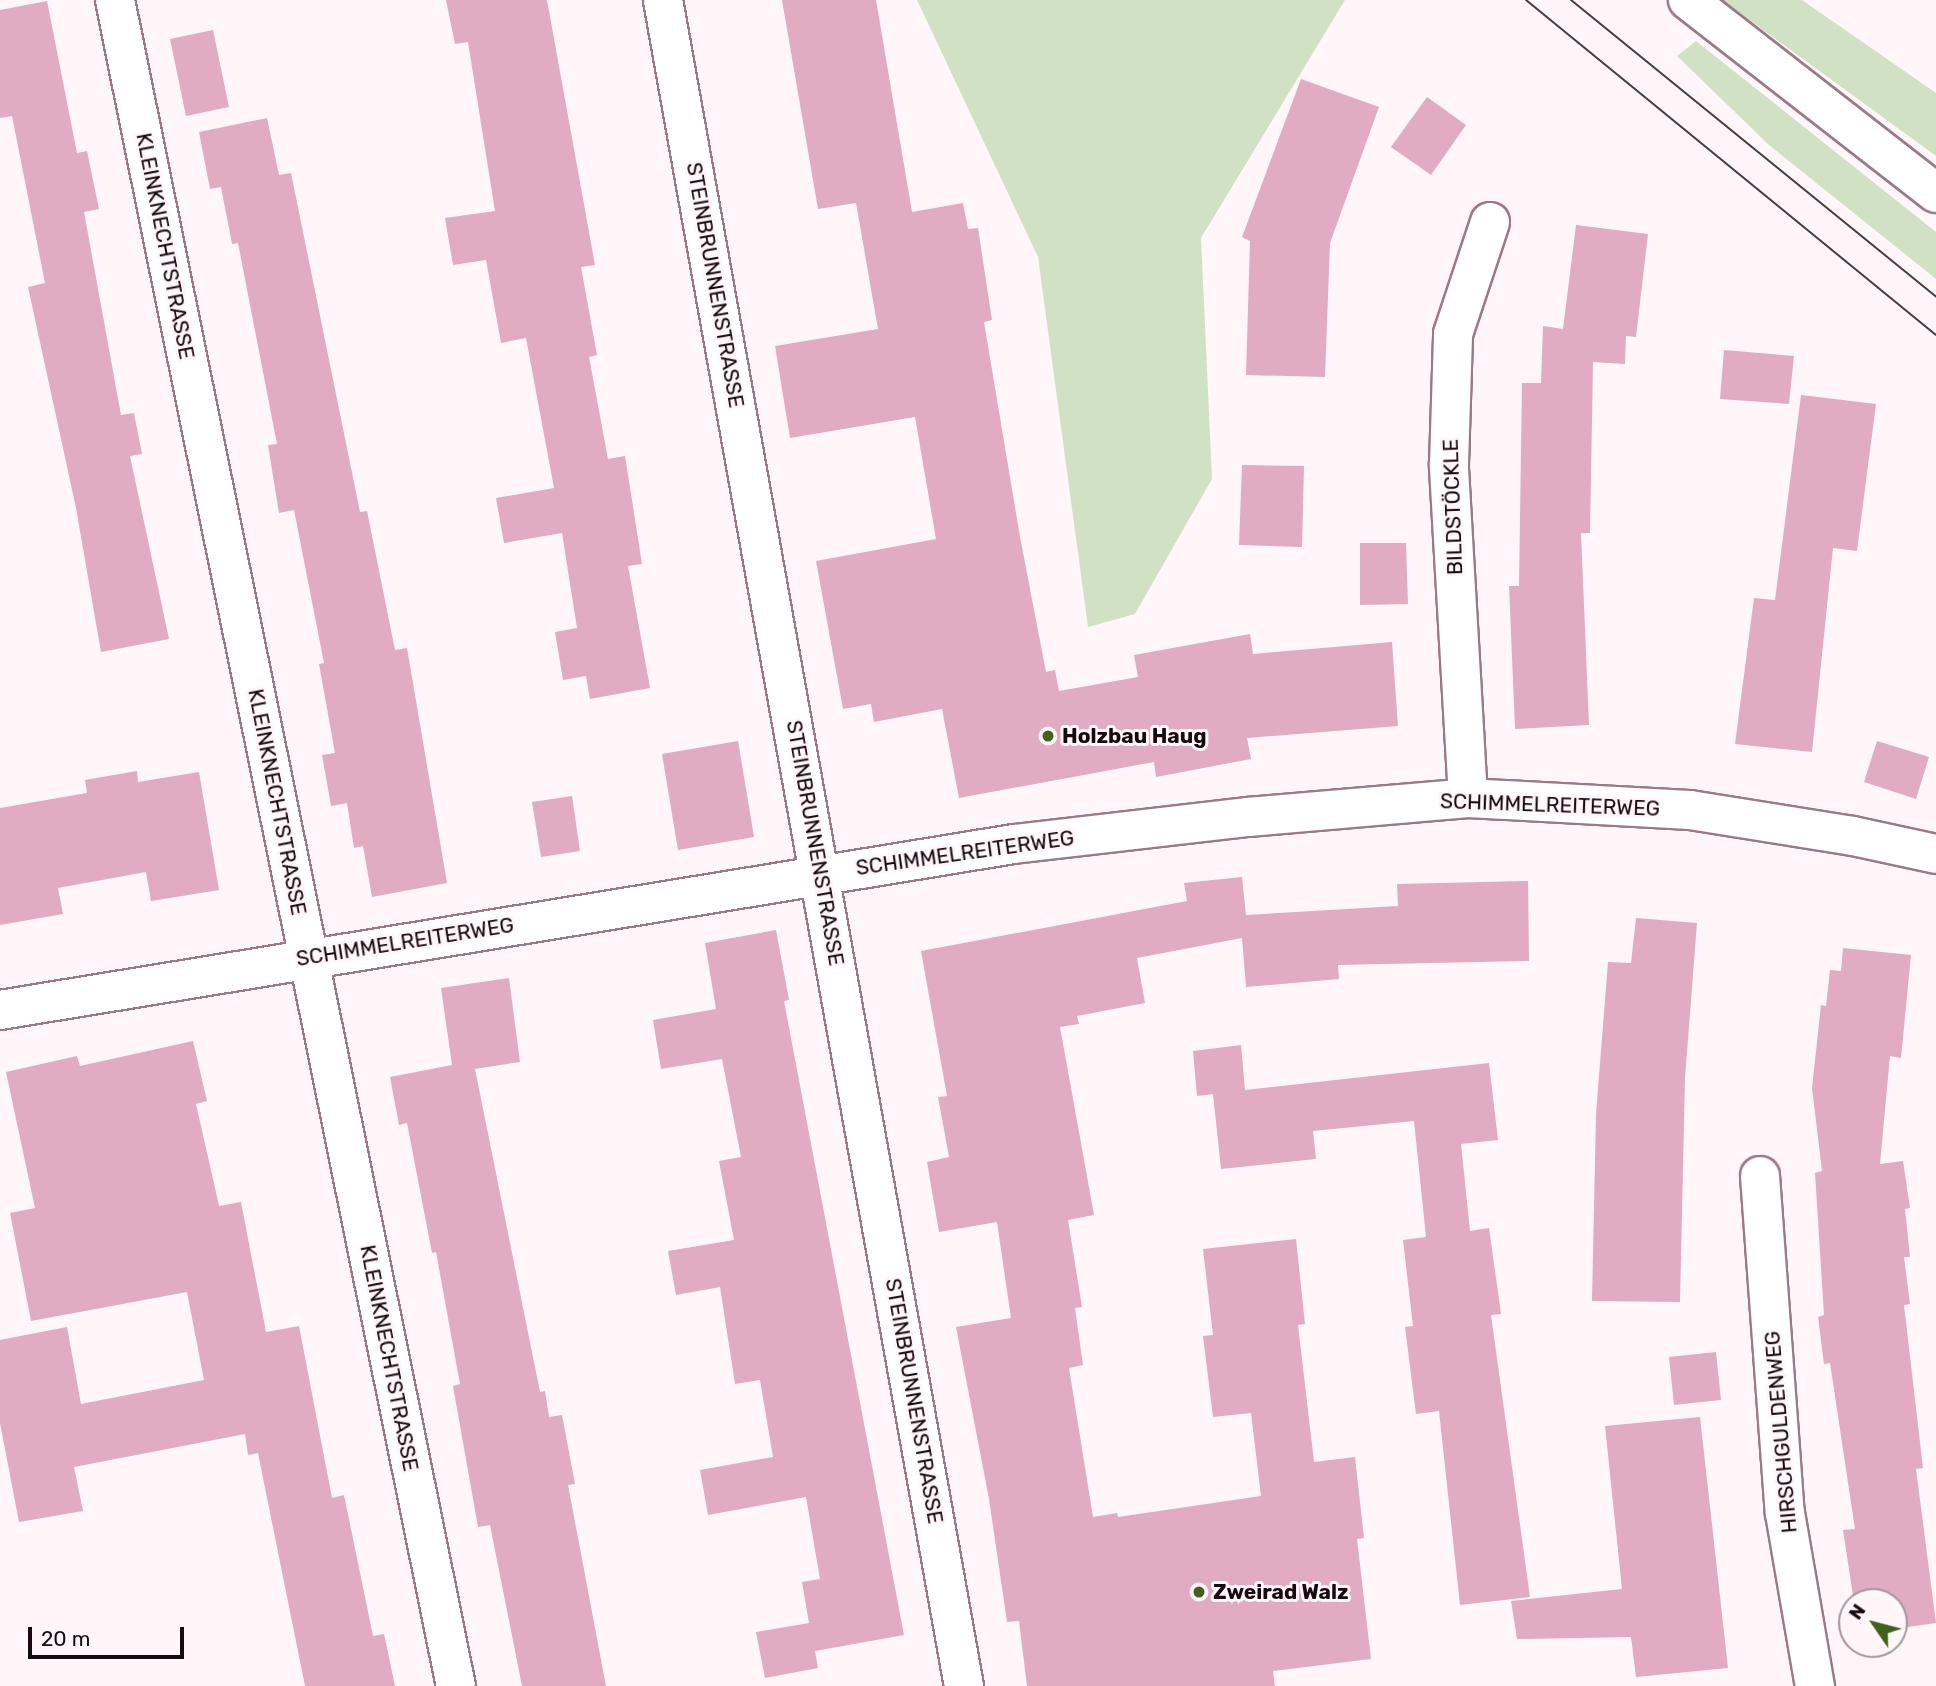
<!DOCTYPE html>
<meta charset="utf-8">
<style>
body{margin:0}
#map{position:relative;width:1936px;height:1686px;overflow:hidden;background:#fef6f9;font-family:Rubik,sans-serif}
div>[style]{position:absolute}
.green>*{inset:0;background:#d0e2c3}
.building>*{inset:0;background:#e1abc2}
.roads{filter:drop-shadow(2px 0 #9b7987) drop-shadow(-2px 0 #9b7987) drop-shadow(0 2px #9b7987) drop-shadow(0 -2px #9b7987)}
.street>*{height:38px;margin:-19px;padding:0 19px;transform-origin:19px;border-radius:19px;background:#fff}
.tram>*{height:2px;margin:-1px;padding:0 1px;transform-origin:1px;border-radius:1px;background:#463b40}
.dots>*{width:19px;height:19px;translate:-50% -50%;box-sizing:border-box;border:4px solid #fef6f9;border-radius:50%}
span{translate:-50% -50%;white-space:nowrap;text-align:center;line-height:1.15;-webkit-text-stroke:6px #fef6f9;paint-order:stroke}
.street-label{font-size:21px;color:#160a0f}
.poi-label{font-size:21px;color:#160a0f;font-weight:700}
.left{translate:0 -50%;text-align:left}
.north{position:absolute;left:1838px;top:1588px;width:70px;height:70px;box-sizing:border-box;background:#fef6f9;border:2px solid #a1989b;border-radius:50%;rotate:305deg;font-size:19px;font-weight:700;line-height:28px;text-align:center;color:#160a0f}
.north::after{content:'';display:block;margin:auto;width:24px;height:32px;background:#406219;clip-path:polygon(50% 0,100% 100%,50% 72%,0 100%)}
.scale{position:absolute;left:28px;top:1627px;width:156px;height:32px;box-sizing:border-box;border:4px solid #160a0f;border-top:0;padding-left:9px;font-size:21px;line-height:24px;white-space:nowrap;color:#160a0f;-webkit-text-stroke:5px #fef6f9;paint-order:stroke}
</style>
<div id="map">
<div class="green">
<div style="clip-path:polygon(917px 0,1345px 0,1201px 238px,1212px 479px,1135px 614px,1088px 627px,1038px 257px)"></div>
<div style="clip-path:polygon(1722px 0,1802px 0,1936px 93px,1936px 156px)"></div>
<div style="clip-path:polygon(1696px 41px,1936px 232px,1936px 279px,1769px 145px,1677px 56px)"></div>
</div>
<div class="building">
<div style="clip-path:polygon(446px 0,547px 0,595px 265px,581px 267px,597px 355px,589px 357px,608px 459px,625px 456px,642px 564px,628px 566px,650px 688px,590px 699px,586px 676px,563px 680px,555px 632px,577px 628px,562px 533px,504px 543px,496px 498px,554px 488px,526px 338px,501px 343px,486px 260px,453px 265px,445px 218px,495px 211px,468px 42px,455px 44px)"></div>
<div style="clip-path:polygon(782px 0,876px 0,912px 212px,963px 203px,968px 229px,978px 228px,992px 320px,984px 322px,1020px 537px,1046px 672px,1055px 670px,1059px 691px,1138px 677px,1134px 655px,1250px 634px,1253px 654px,1392px 642px,1398px 726px,1247px 738px,1251px 759px,1156px 777px,1154px 762px,959px 798px,942px 709px,874px 722px,871px 704px,843px 709px,816px 561px,936px 539px,915px 417px,790px 438px,775px 346px,878px 329px,856px 203px,818px 209px)"></div>
<div style="clip-path:polygon(47px 1px,77px 153px,87px 151px,99px 209px,84px 212px,121px 415px,134px 413px,142px 454px,130px 456px,169px 639px,101px 652px,76px 508px,28px 287px,45px 283px,12px 116px,0 118px,0 10px)"></div>
<div style="clip-path:polygon(213px 30px,229px 107px,186px 116px,170px 39px)"></div>
<div style="clip-path:polygon(1301px 79px,1379px 107px,1330px 243px,1325px 377px,1246px 375px,1250px 241px,1242px 237px)"></div>
<div style="clip-path:polygon(1427px 97px,1466px 125px,1431px 175px,1391px 147px)"></div>
<div style="clip-path:polygon(267px 118px,279px 175px,291px 173px,360px 512px,367px 511px,395px 650px,407px 648px,447px 883px,372px 897px,363px 846px,354px 848px,347px 803px,331px 806px,322px 755px,335px 753px,319px 664px,324px 663px,294px 510px,279px 513px,268px 445px,277px 444px,238px 243px,232px 244px,221px 187px,210px 189px,199px 132px)"></div>
<div style="clip-path:polygon(1576px 225px,1648px 234px,1636px 337px,1626px 336px,1625px 364px,1593px 362px,1590px 533px,1581px 533px,1589px 725px,1515px 729px,1509px 586px,1519px 586px,1522px 383px,1541px 383px,1543px 326px,1563px 329px)"></div>
<div style="clip-path:polygon(1724px 350px,1794px 356px,1789px 404px,1720px 399px)"></div>
<div style="clip-path:polygon(1801px 395px,1876px 404px,1857px 551px,1833px 548px,1812px 752px,1735px 744px,1754px 598px,1775px 600px)"></div>
<div style="clip-path:polygon(1242px 465px,1304px 466px,1302px 547px,1239px 545px)"></div>
<div style="clip-path:polygon(1360px 543px,1406px 543px,1408px 604px,1360px 605px)"></div>
<div style="clip-path:polygon(738px 741px,754px 837px,678px 850px,662px 754px)"></div>
<div style="clip-path:polygon(1877px 741px,1929px 757px,1916px 799px,1864px 782px)"></div>
<div style="clip-path:polygon(137px 771px,138px 782px,199px 772px,219px 890px,151px 901px,146px 872px,58px 888px,63px 914px,0 925px,0 808px,87px 793px,85px 780px)"></div>
<div style="clip-path:polygon(572px 796px,580px 851px,541px 857px,532px 802px)"></div>
<div style="clip-path:polygon(1242px 877px,1246px 915px,1398px 906px,1397px 884px,1528px 881px,1529px 961px,1338px 965px,1339px 979px,1246px 987px,1242px 938px,1137px 958px,1145px 1003px,1077px 1016px,1079px 1024px,1060px 1027px,1094px 1215px,1068px 1220px,1082px 1307px,1075px 1308px,1083px 1365px,1069px 1368px,1093px 1517px,1117px 1513px,1118px 1517px,1261px 1496px,1251px 1413px,1213px 1417px,1203px 1336px,1213px 1335px,1203px 1249px,1296px 1239px,1305px 1324px,1298px 1325px,1314px 1462px,1355px 1457px,1364px 1538px,1357px 1539px,1371px 1659px,1273px 1671px,1275px 1686px,1027px 1686px,1019px 1621px,1007px 1622px,989px 1499px,956px 1327px,1011px 1318px,997px 1222px,939px 1232px,927px 1162px,949px 1157px,938px 1097px,947px 1096px,921px 951px,1187px 901px,1184px 883px)"></div>
<div style="clip-path:polygon(1636px 918px,1697px 923px,1685px 1078px,1680px 1302px,1592px 1301px,1596px 1114px,1608px 962px,1631px 963px)"></div>
<div style="clip-path:polygon(776px 930px,789px 1000px,784px 1001px,904px 1635px,815px 1651px,818px 1668px,765px 1678px,756px 1632px,809px 1623px,802px 1582px,820px 1579px,806px 1497px,708px 1515px,700px 1470px,773px 1457px,760px 1380px,735px 1384px,720px 1287px,676px 1295px,668px 1251px,734px 1240px,719px 1161px,741px 1157px,722px 1059px,661px 1069px,653px 1020px,716px 1009px,705px 943px)"></div>
<div style="clip-path:polygon(1843px 948px,1911px 955px,1901px 1058px,1890px 1056px,1880px 1164px,1903px 1161px,1910px 1208px,1905px 1209px,1910px 1257px,1904px 1257px,1910px 1304px,1904px 1305px,1923px 1468px,1916px 1469px,1936px 1623px,1894px 1629px,1894px 1602px,1854px 1602px,1843px 1530px,1855px 1529px,1830px 1363px,1824px 1364px,1818px 1317px,1824px 1315px,1815px 1173px,1822px 1171px,1812px 1088px,1821px 1005px,1826px 1006px,1830px 970px,1841px 971px)"></div>
<div style="clip-path:polygon(509px 978px,520px 1062px,475px 1069px,540px 1392px,545px 1391px,549px 1417px,562px 1415px,575px 1484px,568px 1485px,606px 1686px,522px 1686px,490px 1525px,478px 1527px,453px 1386px,460px 1384px,436px 1252px,432px 1253px,407px 1123px,399px 1125px,390px 1077px,452px 1065px,441px 988px)"></div>
<div style="clip-path:polygon(193px 1041px,207px 1101px,196px 1104px,219px 1206px,241px 1202px,266px 1332px,299px 1326px,332px 1498px,344px 1495px,373px 1636px,384px 1634px,395px 1686px,305px 1686px,258px 1453px,248px 1455px,245px 1434px,74px 1467px,83px 1511px,19px 1522px,0 1423px,0 1340px,67px 1327px,81px 1404px,204px 1380px,187px 1292px,31px 1321px,10px 1213px,35px 1208px,6px 1072px,77px 1056px,80px 1066px)"></div>
<div style="clip-path:polygon(1241px 1045px,1245px 1090px,1489px 1063px,1498px 1140px,1461px 1144px,1470px 1231px,1489px 1228px,1501px 1314px,1491px 1315px,1530px 1597px,1460px 1605px,1439px 1411px,1416px 1414px,1405px 1327px,1413px 1326px,1403px 1240px,1426px 1237px,1414px 1121px,1313px 1131px,1316px 1159px,1221px 1169px,1213px 1094px,1197px 1096px,1193px 1051px)"></div>
<div style="clip-path:polygon(1716px 1352px,1721px 1400px,1674px 1405px,1669px 1357px)"></div>
<div style="clip-path:polygon(1700px 1417px,1728px 1668px,1636px 1677px,1631px 1637px,1517px 1639px,1511px 1601px,1622px 1589px,1605px 1426px)"></div>
</div>
<div class="roads">
<div class="street">
<div style="left:115px;top:0;width:1720px;rotate:78.57deg"></div>
<div style="left:663px;top:0;width:1713px;rotate:79.88deg"></div>
<div style="left:1688px;top:0;width:314px;rotate:37.9deg"></div>
<div style="left:1468px;top:798px;width:335px;rotate:-93.3deg"></div>
<div style="left:1449px;top:464px;width:130px;rotate:-88.2deg"></div>
<div style="left:1453px;top:334px;width:118px;rotate:-71.7deg"></div>
<div style="left:0;top:1010px;width:1027px;rotate:-9.3deg"></div>
<div style="left:1014px;top:844px;width:236px;rotate:-6.6deg"></div>
<div style="left:1248px;top:817px;width:221px;rotate:-4.9deg"></div>
<div style="left:1468px;top:798px;width:222px;rotate:3.1deg"></div>
<div style="left:1690px;top:810px;width:165px;rotate:9.1deg"></div>
<div style="left:1853px;top:836px;width:85px;rotate:12.2deg"></div>
<div style="left:1760px;top:1176px;width:338px;rotate:85.8deg"></div>
<div style="left:1785px;top:1513px;width:176px;rotate:80.2deg"></div>
</div>
</div>
<div class="tram">
<div style="left:1526px;top:0;width:529px;rotate:39.25deg"></div>
<div style="left:1571px;top:0;width:471px;rotate:39.1deg"></div>
</div>
<div class="dots">
<div style="left:1048px;top:736px;background:#406219"></div>
<div style="left:1199px;top:1592px;background:#406219"></div>
</div>
<div class="street-label">
<span style="left:165px;top:246px;rotate:79deg">KLEINKNECHTSTRASSE</span>
<span style="left:715px;top:285px;rotate:80deg">STEINBRUNNENSTRASSE</span>
<span style="left:1453px;top:507px;rotate:-92deg">BILDSTÖCKLE</span>
<span style="left:277px;top:802px;rotate:79deg">KLEINKNECHTSTRASSE</span>
<span style="left:1550px;top:805px;rotate:2deg">SCHIMMELREITERWEG</span>
<span style="left:815px;top:843px;rotate:80deg">STEINBRUNNENSTRASSE</span>
<span style="left:965px;top:853px;rotate:-8deg">SCHIMMELREITERWEG</span>
<span style="left:405px;top:942px;rotate:-9deg">SCHIMMELREITERWEG</span>
<span style="left:389px;top:1358px;rotate:79deg">KLEINKNECHTSTRASSE</span>
<span style="left:914px;top:1401px;rotate:80deg">STEINBRUNNENSTRASSE</span>
<span style="left:1781px;top:1432px;rotate:-95deg">HIRSCHGULDENWEG</span>
</div>
<div class="poi-label">
<span class="left" style="left:1062px;top:736px">Holzbau Haug</span>
<span class="left" style="left:1213px;top:1592px">Zweirad Walz</span>
</div>
<div class="north">N</div>
<div class="scale">20 m</div>
</div>
